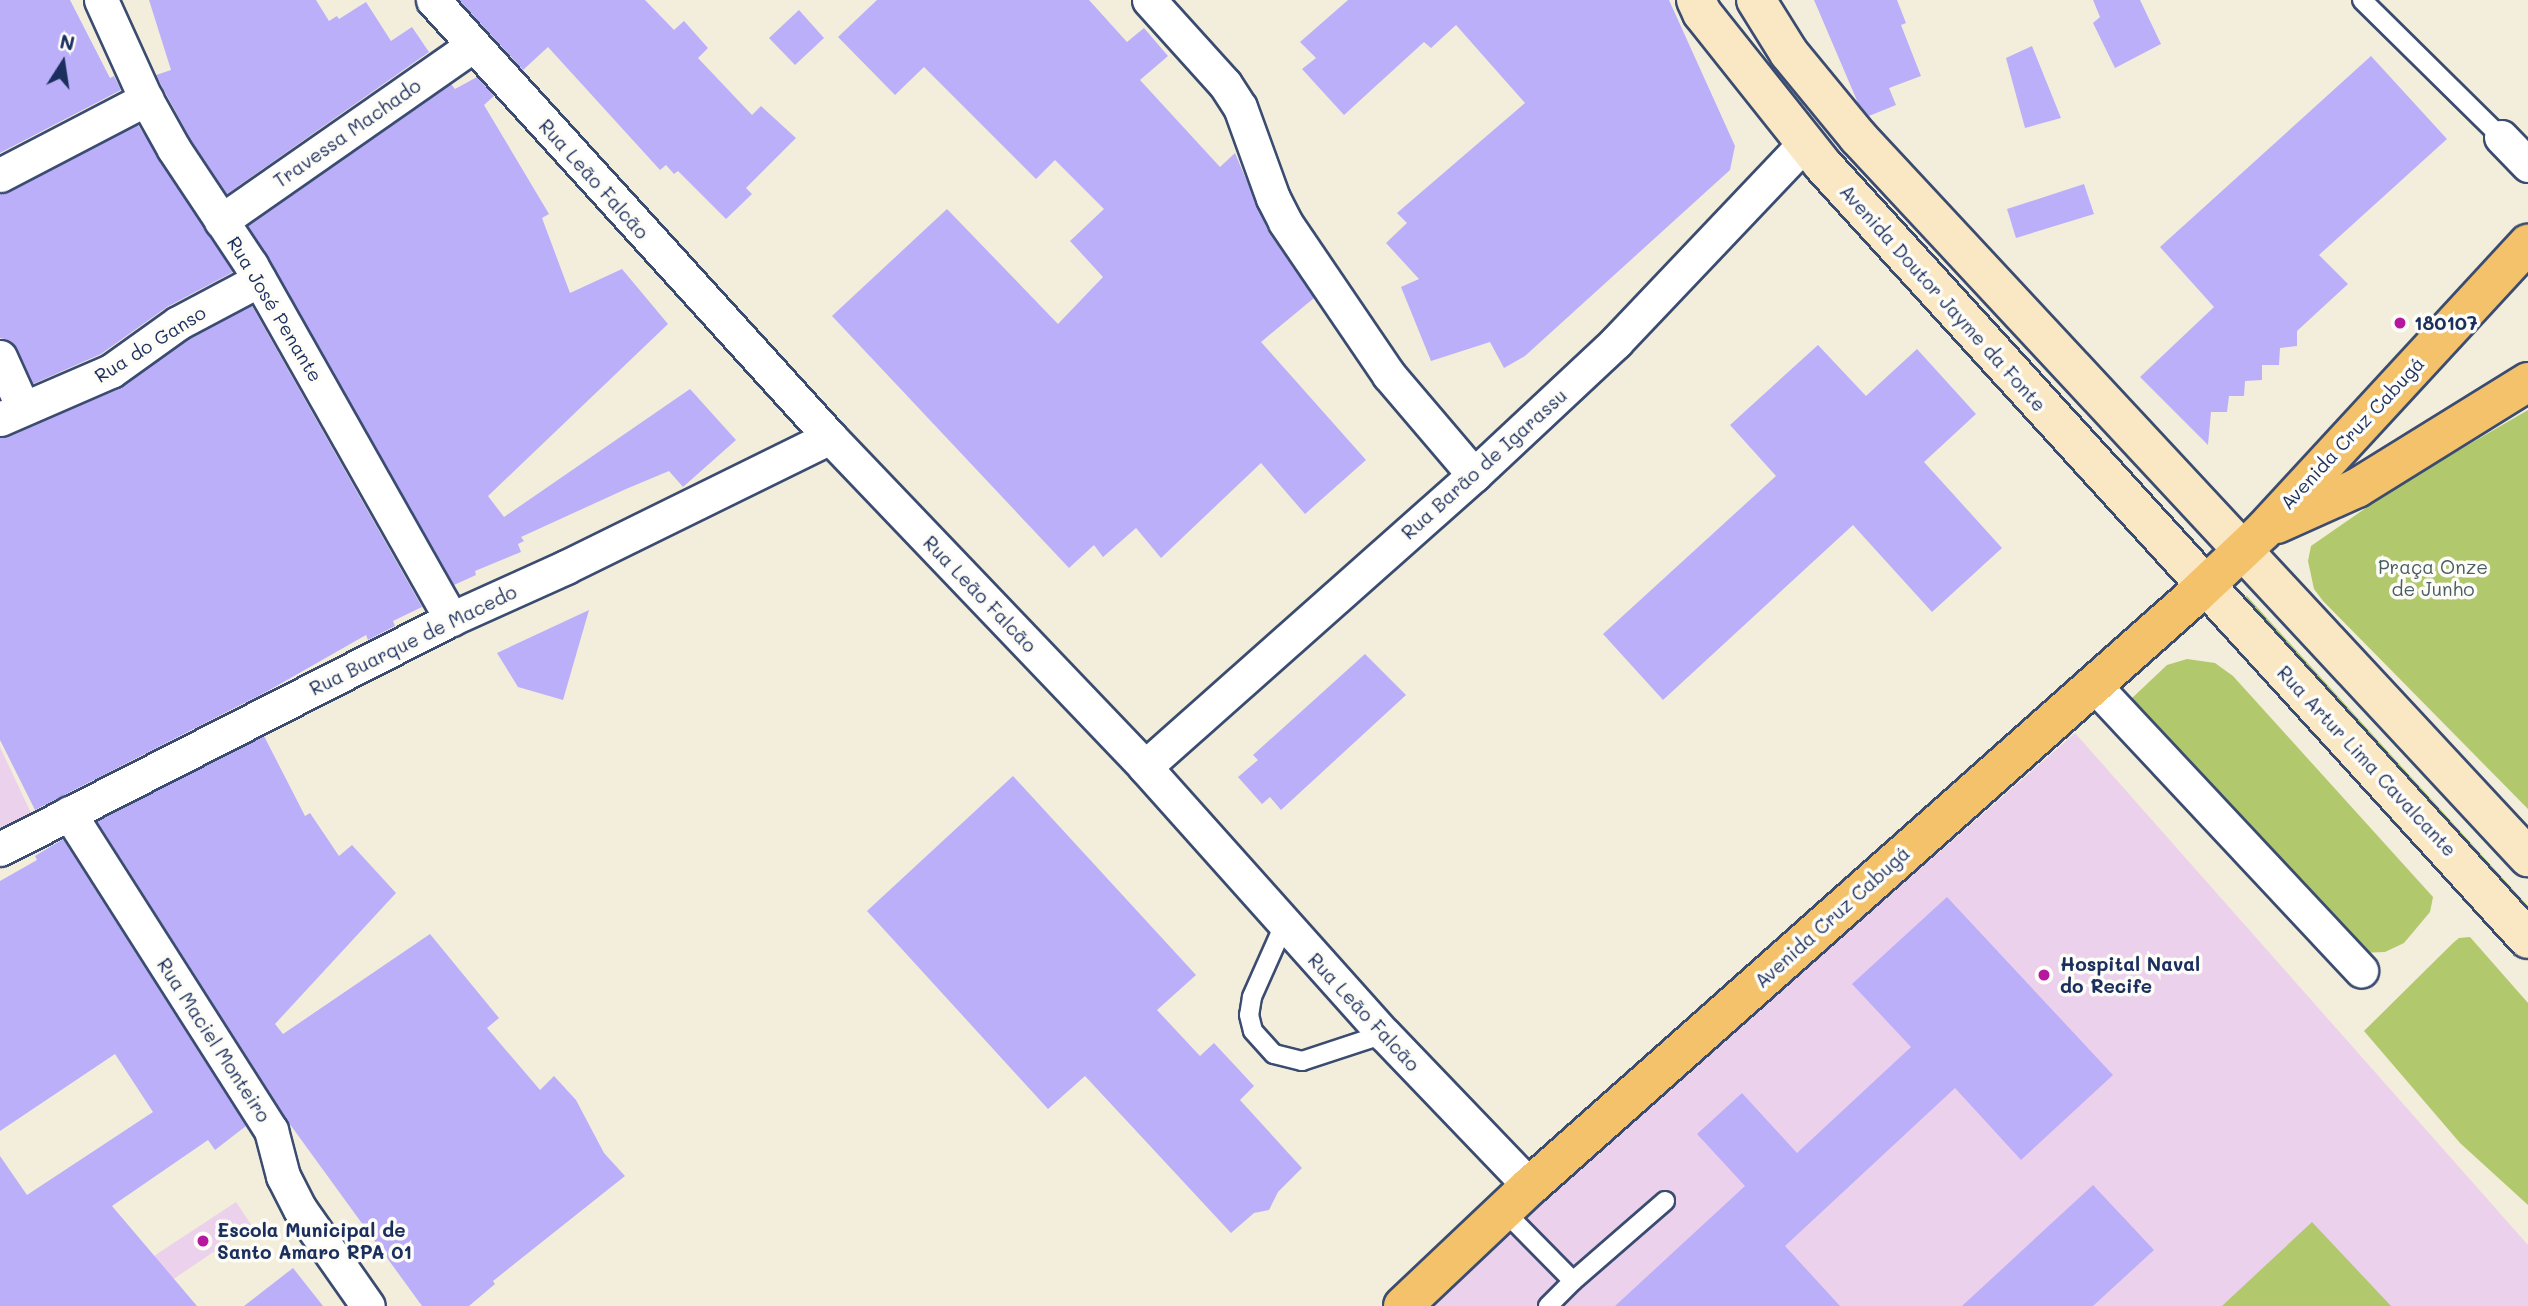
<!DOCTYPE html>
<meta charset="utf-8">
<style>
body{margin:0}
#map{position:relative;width:2528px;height:1306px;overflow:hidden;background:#f3eedb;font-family:Mali,sans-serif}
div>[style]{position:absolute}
.built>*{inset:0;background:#ebd1eb}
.green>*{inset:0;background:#b1c86d}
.building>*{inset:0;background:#bcaffa}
.roads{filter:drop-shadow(2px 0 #3b4c71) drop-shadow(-2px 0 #3b4c71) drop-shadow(0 2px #3b4c71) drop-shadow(0 -2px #3b4c71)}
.lane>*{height:18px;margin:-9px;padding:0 9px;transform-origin:9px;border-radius:9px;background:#fff}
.street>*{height:33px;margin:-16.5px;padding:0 16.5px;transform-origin:16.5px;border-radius:16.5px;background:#fff}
.secondary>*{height:38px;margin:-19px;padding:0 19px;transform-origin:19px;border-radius:19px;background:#fae7c3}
.primary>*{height:38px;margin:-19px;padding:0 19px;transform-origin:19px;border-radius:19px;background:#f3c26a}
.dots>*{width:19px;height:19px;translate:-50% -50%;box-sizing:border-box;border:4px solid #fdfcf7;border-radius:50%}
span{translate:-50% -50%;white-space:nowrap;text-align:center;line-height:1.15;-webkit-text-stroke:7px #fdfcf7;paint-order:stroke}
.street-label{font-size:19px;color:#1b2f5e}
.poi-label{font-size:19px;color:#1b2f5e;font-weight:700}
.left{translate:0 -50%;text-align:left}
.park-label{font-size:19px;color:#485d62}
.north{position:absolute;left:28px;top:28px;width:70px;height:70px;-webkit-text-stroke:5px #fdfcf7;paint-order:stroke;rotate:12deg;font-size:19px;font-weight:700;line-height:28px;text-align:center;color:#1b2f5e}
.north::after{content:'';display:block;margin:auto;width:24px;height:32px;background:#1b2f5e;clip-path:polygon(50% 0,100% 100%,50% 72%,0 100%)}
</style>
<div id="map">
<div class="built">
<div style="clip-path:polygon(2075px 733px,2528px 1245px,2528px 1306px,1434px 1306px,1522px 1218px)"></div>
<div style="clip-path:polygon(0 747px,32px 815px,0 831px)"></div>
<div style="clip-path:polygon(236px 1202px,252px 1226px,172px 1280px,95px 1306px,157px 1261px,154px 1256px)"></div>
</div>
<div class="green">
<div style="clip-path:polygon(2528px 410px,2528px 809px,2323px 601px,2314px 589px,2308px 561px,2311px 546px,2399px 485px)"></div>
<div style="clip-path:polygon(2247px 596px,2528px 906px,2528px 922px,2240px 598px)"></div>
<div style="clip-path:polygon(2187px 659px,2215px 663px,2233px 676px,2433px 897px,2430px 912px,2404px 943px,2385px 952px,2359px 953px,2130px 700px,2167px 665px)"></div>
<div style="clip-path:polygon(2470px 937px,2528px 1003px,2528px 1205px,2460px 1143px,2364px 1031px,2453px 943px,2459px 938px)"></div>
<div style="clip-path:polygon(2312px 1222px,2391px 1306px,2222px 1306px)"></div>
</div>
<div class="building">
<div style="clip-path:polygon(0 0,70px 0,110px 78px,114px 76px,121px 90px,0 153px)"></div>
<div style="clip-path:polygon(149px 0,316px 0,329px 21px,337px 16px,339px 19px,366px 2px,391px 41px,412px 27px,429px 52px,227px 194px,190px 139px,156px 75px,171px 70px)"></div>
<div style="clip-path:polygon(459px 0,645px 0,674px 30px,684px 21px,708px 48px,698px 58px,752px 115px,761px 106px,796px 138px,746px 188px,752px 194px,726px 219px,678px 171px,674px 174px,666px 165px,660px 170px,548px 47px,523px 70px)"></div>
<div style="clip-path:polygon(877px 0,1089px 0,1127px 42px,1144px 28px,1168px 56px,1140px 80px,1220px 167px,1235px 153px,1268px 231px,1314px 298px,1261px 342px,1366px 460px,1305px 514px,1261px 463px,1161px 558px,1136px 528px,1103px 557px,1094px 545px,1069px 568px,832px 316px,947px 209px,1058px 324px,1103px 277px,1070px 241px,1104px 209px,1055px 160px,1036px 179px,924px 67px,895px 95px,838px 37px)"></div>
<div style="clip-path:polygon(1348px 0,1669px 0,1735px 146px,1730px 170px,1525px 356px,1504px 368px,1490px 342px,1431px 361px,1401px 287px,1419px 279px,1386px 243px,1407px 223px,1397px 213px,1525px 103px,1456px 25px,1431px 48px,1424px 42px,1344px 115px,1302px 69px,1316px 58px,1300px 42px)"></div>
<div style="clip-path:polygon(1814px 0,1897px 0,1906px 23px,1901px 25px,1921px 76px,1889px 88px,1896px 105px,1869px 116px,1858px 103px)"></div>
<div style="clip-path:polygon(2093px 0,2140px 0,2161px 44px,2115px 68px,2093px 23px,2100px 17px)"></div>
<div style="clip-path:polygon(799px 10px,824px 38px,795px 65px,769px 38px)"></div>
<div style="clip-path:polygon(2032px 46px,2061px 118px,2025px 128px,2006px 58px)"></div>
<div style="clip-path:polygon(2371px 56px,2447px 139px,2319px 255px,2348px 284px,2297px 331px,2297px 346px,2280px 348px,2279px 365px,2262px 365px,2262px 380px,2245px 381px,2244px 396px,2229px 396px,2227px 412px,2211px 412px,2208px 445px,2140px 377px,2214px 307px,2160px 247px)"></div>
<div style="clip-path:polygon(477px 77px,494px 96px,484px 105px,549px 214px,542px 218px,570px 293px,622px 269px,668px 324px,488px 496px,504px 517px,690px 389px,736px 440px,683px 487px,669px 471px,626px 489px,521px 537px,524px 541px,518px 544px,521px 552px,475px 571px,476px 575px,454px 585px,248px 226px,451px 84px,455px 89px)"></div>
<div style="clip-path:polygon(138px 125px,233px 272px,167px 307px,101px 354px,33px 384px,17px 348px,11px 341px,0 338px,0 194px)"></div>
<div style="clip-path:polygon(2084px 184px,2094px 214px,2016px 238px,2007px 209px)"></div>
<div style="clip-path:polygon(252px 306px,422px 607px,393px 621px,395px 626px,368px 640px,366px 635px,266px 692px,35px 810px,0 740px,0 438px,119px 389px,188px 339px)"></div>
<div style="clip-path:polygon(1818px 345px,1866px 396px,1917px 349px,1976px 414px,1924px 462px,2002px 548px,1932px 612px,1853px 525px,1663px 700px,1603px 634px,1776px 476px,1730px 425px)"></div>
<div style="clip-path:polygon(589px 610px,563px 700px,518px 687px,497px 653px)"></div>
<div style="clip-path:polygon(1365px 654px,1406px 695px,1281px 810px,1270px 797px,1262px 804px,1238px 777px,1258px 760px,1253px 755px)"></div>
<div style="clip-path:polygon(264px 736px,305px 816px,310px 813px,339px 856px,352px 845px,396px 893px,275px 1024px,283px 1034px,430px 934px,499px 1018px,487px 1028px,540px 1090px,554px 1076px,576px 1100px,604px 1153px,625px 1176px,493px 1281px,495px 1284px,469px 1306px,422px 1306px,289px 1123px,97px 821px)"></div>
<div style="clip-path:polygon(1013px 776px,1196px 975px,1157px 1010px,1200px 1056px,1214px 1043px,1254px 1086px,1240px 1100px,1302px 1168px,1278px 1192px,1269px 1210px,1254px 1213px,1231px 1233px,1085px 1076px,1048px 1109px,867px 911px)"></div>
<div style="clip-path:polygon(63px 839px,246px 1126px,215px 1150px,208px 1140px,112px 1206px,197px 1306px,0 1306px,0 1156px,27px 1195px,153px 1112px,115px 1054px,0 1131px,0 881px,37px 860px,35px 856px)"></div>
<div style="clip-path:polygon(1947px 897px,2113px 1075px,2021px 1160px,1955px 1088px,1785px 1246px,1840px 1306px,1615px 1306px,1745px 1186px,1697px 1134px,1742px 1093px,1797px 1153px,1911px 1047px,1852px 984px)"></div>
<div style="clip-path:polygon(2093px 1185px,2154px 1250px,2093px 1306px,1962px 1306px)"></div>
<div style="clip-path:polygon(293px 1268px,323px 1306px,244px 1306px)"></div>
</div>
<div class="roads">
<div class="lane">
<div style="left:2362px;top:0;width:195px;rotate:44.6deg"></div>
<div style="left:1284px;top:925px;width:79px;rotate:114deg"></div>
<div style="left:1252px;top:997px;width:18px;rotate:99deg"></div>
<div style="left:1249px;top:1015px;width:16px;rotate:76deg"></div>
<div style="left:1253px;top:1031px;width:31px;rotate:48deg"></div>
<div style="left:1274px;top:1054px;width:29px;rotate:14deg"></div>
<div style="left:1302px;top:1061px;width:86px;rotate:-18.2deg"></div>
<div style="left:1504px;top:1211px;width:98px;rotate:45.4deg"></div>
<div style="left:1573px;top:1281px;width:122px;rotate:-41deg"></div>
<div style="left:1548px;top:1306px;width:35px;rotate:-45deg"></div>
</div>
<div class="street">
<div style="left:101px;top:0;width:109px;rotate:65.6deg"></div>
<div style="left:146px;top:99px;width:57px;rotate:60.8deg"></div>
<div style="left:174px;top:149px;width:139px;rotate:56.4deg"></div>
<div style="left:251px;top:265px;width:407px;rotate:60.5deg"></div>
<div style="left:433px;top:0;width:590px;rotate:47.75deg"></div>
<div style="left:830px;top:437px;width:456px;rotate:46.3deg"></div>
<div style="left:1145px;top:767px;width:358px;rotate:48.2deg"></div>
<div style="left:1384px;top:1034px;width:211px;rotate:46.2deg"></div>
<div style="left:1149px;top:0;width:113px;rotate:47.9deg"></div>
<div style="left:1225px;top:84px;width:27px;rotate:57deg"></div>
<div style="left:1240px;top:107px;width:97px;rotate:70.1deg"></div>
<div style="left:1273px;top:198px;width:27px;rotate:63deg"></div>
<div style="left:1285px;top:222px;width:185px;rotate:55.8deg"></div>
<div style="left:1389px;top:375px;width:131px;rotate:49.6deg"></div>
<div style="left:2501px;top:137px;width:39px;rotate:46deg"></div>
<div style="left:0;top:175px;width:165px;rotate:-27.5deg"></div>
<div style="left:221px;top:221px;width:306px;rotate:-34.9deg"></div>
<div style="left:0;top:357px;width:56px;rotate:65.7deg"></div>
<div style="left:0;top:419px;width:121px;rotate:-23.4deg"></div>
<div style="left:111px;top:371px;width:82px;rotate:-35.6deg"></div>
<div style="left:178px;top:323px;width:92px;rotate:-28deg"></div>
<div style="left:2094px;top:685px;width:391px;rotate:46.9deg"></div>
<div style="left:1145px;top:767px;width:440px;rotate:-41.6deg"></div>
<div style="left:1474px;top:475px;width:195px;rotate:-43.1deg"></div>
<div style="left:1616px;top:342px;width:276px;rotate:-46.5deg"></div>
<div style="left:69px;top:813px;width:376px;rotate:57.5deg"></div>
<div style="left:271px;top:1130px;width:48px;rotate:75.4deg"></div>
<div style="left:283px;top:1176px;width:37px;rotate:63deg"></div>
<div style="left:300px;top:1209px;width:118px;rotate:55deg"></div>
<div style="left:0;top:849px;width:506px;rotate:-27.02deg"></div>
<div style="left:451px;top:619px;width:126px;rotate:-24.3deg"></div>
<div style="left:566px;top:567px;width:294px;rotate:-26.2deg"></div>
</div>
<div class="secondary">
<div style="left:1696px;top:0;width:14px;rotate:65deg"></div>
<div style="left:1702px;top:13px;width:193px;rotate:51.5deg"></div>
<div style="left:1822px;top:164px;width:1048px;rotate:47.67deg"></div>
<div style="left:1756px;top:0;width:62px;rotate:58.1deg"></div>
<div style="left:1789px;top:53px;width:109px;rotate:50.6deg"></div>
<div style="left:1858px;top:137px;width:984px;rotate:47.06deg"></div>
</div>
<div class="primary">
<div style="left:2277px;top:524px;width:88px;rotate:-24.2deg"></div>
<div style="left:2357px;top:488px;width:201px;rotate:-31.8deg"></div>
<div style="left:1403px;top:1306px;width:175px;rotate:-43.4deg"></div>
<div style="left:1530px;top:1186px;width:887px;rotate:-41.62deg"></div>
<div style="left:2193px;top:597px;width:96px;rotate:-43.3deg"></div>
<div style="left:2263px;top:531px;width:391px;rotate:-47.3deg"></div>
</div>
</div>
<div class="dots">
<div style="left:2400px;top:323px;background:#b5179e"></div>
<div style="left:2044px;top:975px;background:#b5179e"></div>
<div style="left:203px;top:1241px;background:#b5179e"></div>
</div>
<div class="street-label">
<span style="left:347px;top:133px;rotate:-35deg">Travessa Machado</span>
<span style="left:594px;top:179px;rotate:48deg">Rua Leão Falcão</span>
<span style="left:1943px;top:298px;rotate:48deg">Avenida Doutor Jayme da Fonte</span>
<span style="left:275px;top:309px;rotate:59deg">Rua José Penante</span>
<span style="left:150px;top:344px;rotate:-32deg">Rua do Ganso</span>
<span style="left:2352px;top:433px;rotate:-47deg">Avenida Cruz Cabugá</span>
<span style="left:1484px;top:464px;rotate:-42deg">Rua Barão de Igarassu</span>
<span style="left:980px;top:594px;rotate:46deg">Rua Leão Falcão</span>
<span style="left:413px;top:640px;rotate:-26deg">Rua Buarque de Macedo</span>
<span style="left:2367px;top:761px;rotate:47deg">Rua Artur Lima Cavalcante</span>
<span style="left:1832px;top:917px;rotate:-42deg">Avenida Cruz Cabugá</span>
<span style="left:1364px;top:1012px;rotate:47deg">Rua Leão Falcão</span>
<span style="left:214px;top:1040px;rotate:57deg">Rua Maciel Monteiro</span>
</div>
<div class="poi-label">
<span class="left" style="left:2414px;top:323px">180107</span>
<span class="left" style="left:2060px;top:975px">Hospital Naval<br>do Recife</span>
<span class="left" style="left:217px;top:1241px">Escola Municipal de<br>Santo Amaro RPA 01</span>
</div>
<div class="park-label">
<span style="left:2433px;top:578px">Praça Onze<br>de Junho</span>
</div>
<div class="north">N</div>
</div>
